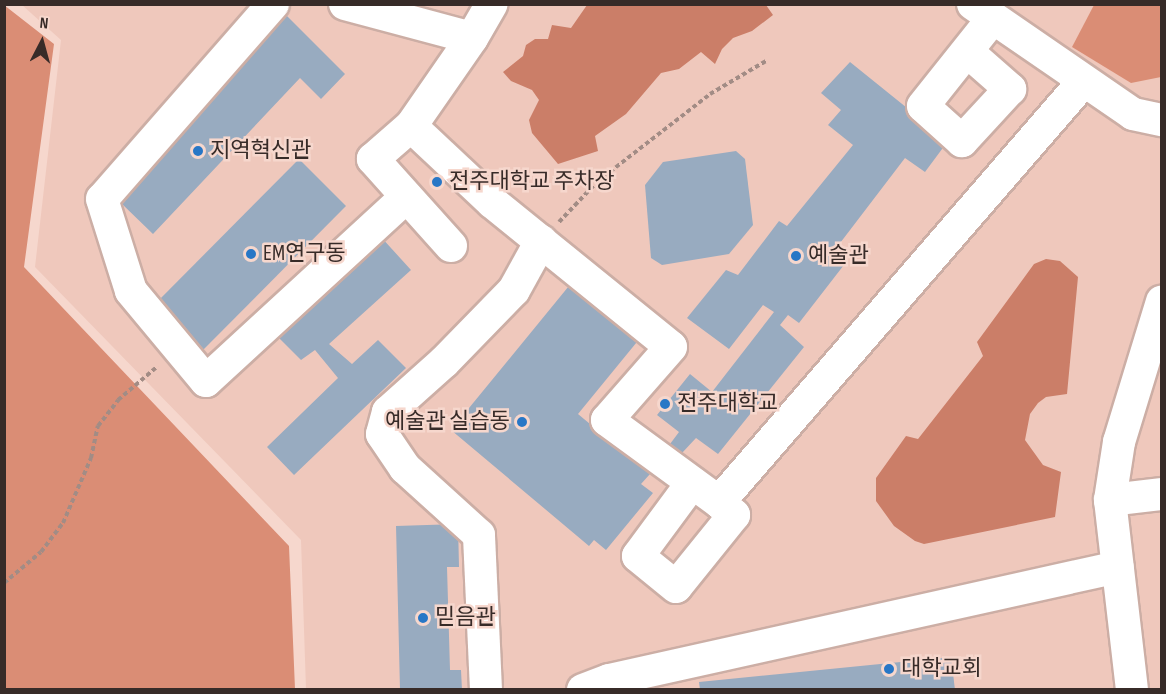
<!DOCTYPE html>
<meta charset="utf-8">
<style>
body{margin:0}
#map{position:relative;width:1166px;height:694px;overflow:hidden;background:#f6d7cd;font-family:"Sofia Sans Condensed","Noto Sans KR",sans-serif}
div>[style]{position:absolute}
.built>*{inset:0;background:#efc8bc}
.forest>*{inset:0;background:#da8d75}
.water>*{inset:0;background:#cb7e68}
.building>*{inset:0;background:#98abc0}
.path>*{height:4px;margin-top:-2px;transform-origin:0;background:repeating-linear-gradient(90deg,#a28c85 0 4.5px,transparent 0 7.5px)}
.roads{filter:drop-shadow(2px 0 #ccaea5) drop-shadow(-2px 0 #ccaea5) drop-shadow(0 2px #ccaea5) drop-shadow(0 -2px #ccaea5)}
.minor>*{height:32px;margin:-16px;padding:0 16px;transform-origin:16px;border-radius:16px;background:#fff}
.dots>*{width:16px;height:16px;translate:-50% -50%;box-sizing:border-box;border:3px solid #f6d7cd;border-radius:50%}
span{translate:-50% -50%;white-space:nowrap;text-align:center;line-height:1.15;-webkit-text-stroke:5px #f6d7cd;paint-order:stroke}
.poi-label{font-size:22px;color:#372b28}
.left{translate:0 -50%;text-align:left}
.right{translate:-100% -50%;text-align:right}
.frame{position:absolute;inset:0;border:6px solid #372b28;pointer-events:none}
.north{position:absolute;left:12px;top:12px;width:60px;height:60px;-webkit-text-stroke:4px #f6d7cd;paint-order:stroke;rotate:6deg;font-size:16px;font-weight:700;line-height:24px;text-align:center;color:#372b28}
.north::after{content:'';display:block;margin:auto;width:21px;height:27px;background:#372b28;clip-path:polygon(50% 0,100% 100%,50% 72%,0 100%)}
</style>
<div id="map">
<div class="built">
<div style="clip-path:polygon(22px 5px,1161px 5px,1161px 689px,306px 689px,301px 540px,35px 267px,61px 40px)"></div>
</div>
<div class="forest">
<div style="clip-path:polygon(4px 5px,54px 44px,24px 267px,289px 546px,295px 689px,5px 689px)"></div>
<div style="clip-path:polygon(1094px 5px,1161px 5px,1161px 77px,1131px 83px,1072px 47px)"></div>
</div>
<div class="water">
<div style="clip-path:polygon(587px 5px,766px 5px,773px 15px,752px 31px,733px 38px,722px 49px,715px 64px,701px 52px,679px 69px,661px 73px,626px 114px,595px 136px,598px 151px,558px 164px,532px 133px,529px 120px,539px 100px,532px 90px,511px 81px,503px 72px,523px 56px,526px 45px,535px 39px,548px 39px,552px 25px,571px 28px)"></div>
<div style="clip-path:polygon(1046px 259px,1060px 261px,1078px 277px,1067px 394px,1046px 397px,1038px 403px,1030px 414px,1025px 440px,1043px 465px,1061px 472px,1055px 517px,924px 544px,915px 541px,894px 526px,876px 501px,876px 478px,906px 436px,918px 439px,983px 356px,977px 342px,1034px 264px)"></div>
</div>
<div class="building">
<div style="clip-path:polygon(281px 10px,345px 74px,321px 99px,300px 78px,153px 234px,122px 204px)"></div>
<div style="clip-path:polygon(850px 62px,948px 141px,925px 172px,905px 158px,834px 251px,847px 261px,799px 323px,788px 315px,780px 325px,804px 347px,718px 454px,696px 438px,682px 453px,670px 444px,679px 432px,657px 415px,690px 374px,712px 392px,774px 312px,763px 305px,729px 349px,687px 318px,726px 270px,738px 275px,779px 221px,787px 226px,853px 145px,828px 125px,841px 110px,821px 93px)"></div>
<div style="clip-path:polygon(736px 151px,745px 159px,753px 225px,729px 254px,662px 265px,651px 258px,645px 185px,663px 162px)"></div>
<div style="clip-path:polygon(299px 159px,346px 206px,203px 350px,156px 303px)"></div>
<div style="clip-path:polygon(381px 237px,411px 270px,329px 344px,352px 364px,378px 340px,406px 368px,294px 475px,267px 447px,338px 378px,315px 350px,301px 360px,278px 337px)"></div>
<div style="clip-path:polygon(573px 281px,641px 337px,578px 414px,650px 474px,641px 484px,653px 493px,606px 550px,594px 540px,589px 546px,451px 430px)"></div>
<div style="clip-path:polygon(458px 524px,459px 567px,447px 567px,450px 670px,461px 670px,462px 690px,400px 690px,396px 526px)"></div>
<div style="clip-path:polygon(951px 657px,955px 690px,700px 690px,699px 682px)"></div>
</div>
<div class="path">
<div style="left:559px;top:222px;width:57px;rotate:-46.4deg"></div>
<div style="left:598px;top:181px;width:142px;rotate:-37.8deg"></div>
<div style="left:710px;top:94px;width:65px;rotate:-30.5deg"></div>
<div style="left:4px;top:583px;width:48px;rotate:-40deg"></div>
<div style="left:41px;top:552px;width:36px;rotate:-53deg"></div>
<div style="left:63px;top:523px;width:71px;rotate:-66.7deg"></div>
<div style="left:91px;top:458px;width:33px;rotate:-78deg"></div>
<div style="left:98px;top:426px;width:33px;rotate:-52deg"></div>
<div style="left:118px;top:400px;width:52px;rotate:-40.4deg"></div>
</div>
<div class="roads">
<div class="minor">
<div style="left:273px;top:4px;width:259px;rotate:131.2deg"></div>
<div style="left:102px;top:199px;width:96px;rotate:72.5deg"></div>
<div style="left:131px;top:291px;width:117px;rotate:50.2deg"></div>
<div style="left:206px;top:381px;width:272px;rotate:-42.6deg"></div>
<div style="left:345px;top:4px;width:131px;rotate:15deg"></div>
<div style="left:472px;top:38px;width:39px;rotate:-60deg"></div>
<div style="left:973px;top:4px;width:194px;rotate:34.5deg"></div>
<div style="left:1133px;top:114px;width:30px;rotate:12deg"></div>
<div style="left:969px;top:53px;width:55px;rotate:41.3deg"></div>
<div style="left:1010px;top:89px;width:71px;rotate:132.7deg"></div>
<div style="left:962px;top:141px;width:52px;rotate:-138.1deg"></div>
<div style="left:923px;top:106px;width:112px;rotate:-51.5deg"></div>
<div style="left:411px;top:126px;width:111px;rotate:43.2deg"></div>
<div style="left:492px;top:202px;width:230px;rotate:39deg"></div>
<div style="left:671px;top:347px;width:97px;rotate:131.2deg"></div>
<div style="left:607px;top:420px;width:139px;rotate:36.2deg"></div>
<div style="left:719px;top:502px;width:20px;rotate:41deg"></div>
<div style="left:734px;top:515px;width:92px;rotate:128.9deg"></div>
<div style="left:676px;top:587px;width:49px;rotate:-140.8deg"></div>
<div style="left:638px;top:556px;width:91px;rotate:-53.5deg"></div>
<div style="left:451px;top:246px;width:117px;rotate:-131.9deg"></div>
<div style="left:373px;top:159px;width:50px;rotate:-41deg"></div>
<div style="left:411px;top:126px;width:107px;rotate:-55.3deg"></div>
<div style="left:1110px;top:500px;width:52px;rotate:-6.6deg"></div>
<div style="left:719px;top:502px;width:556px;rotate:-49.09deg"></div>
<div style="left:486px;top:690px;width:155px;rotate:-92.6deg"></div>
<div style="left:479px;top:535px;width:100px;rotate:-137.8deg"></div>
<div style="left:405px;top:468px;width:41px;rotate:-124.1deg"></div>
<div style="left:382px;top:434px;width:23px;rotate:-75deg"></div>
<div style="left:388px;top:412px;width:75px;rotate:-41.8deg"></div>
<div style="left:444px;top:362px;width:100px;rotate:-45.8deg"></div>
<div style="left:514px;top:290px;width:56px;rotate:-61.1deg"></div>
<div style="left:583px;top:690px;width:28px;rotate:-21deg"></div>
<div style="left:609px;top:680px;width:521px;rotate:-12.52deg"></div>
<div style="left:1132px;top:690px;width:191px;rotate:-96.6deg"></div>
<div style="left:1110px;top:500px;width:59px;rotate:-81.2deg"></div>
<div style="left:1119px;top:442px;width:147px;rotate:-73deg"></div>
</div>
</div>
<div class="dots">
<div style="left:198px;top:151px;background:#2877c6"></div>
<div style="left:437px;top:182px;background:#2877c6"></div>
<div style="left:251px;top:254px;background:#2877c6"></div>
<div style="left:796px;top:256px;background:#2877c6"></div>
<div style="left:665px;top:404px;background:#2877c6"></div>
<div style="left:522px;top:422px;background:#2877c6"></div>
<div style="left:423px;top:618px;background:#2877c6"></div>
<div style="left:889px;top:669px;background:#2877c6"></div>
</div>
<div class="poi-label">
<span class="left" style="left:210px;top:151px">지역혁신관</span>
<span class="left" style="left:449px;top:182px">전주대학교 주차장</span>
<span class="left" style="left:263px;top:254px">EM연구동</span>
<span class="left" style="left:808px;top:256px">예술관</span>
<span class="left" style="left:677px;top:404px">전주대학교</span>
<span class="right" style="left:510px;top:422px">예술관 실습동</span>
<span class="left" style="left:435px;top:618px">믿음관</span>
<span class="left" style="left:901px;top:669px">대학교회</span>
</div>
<div class="frame"></div>
<div class="north">N</div>
</div>
